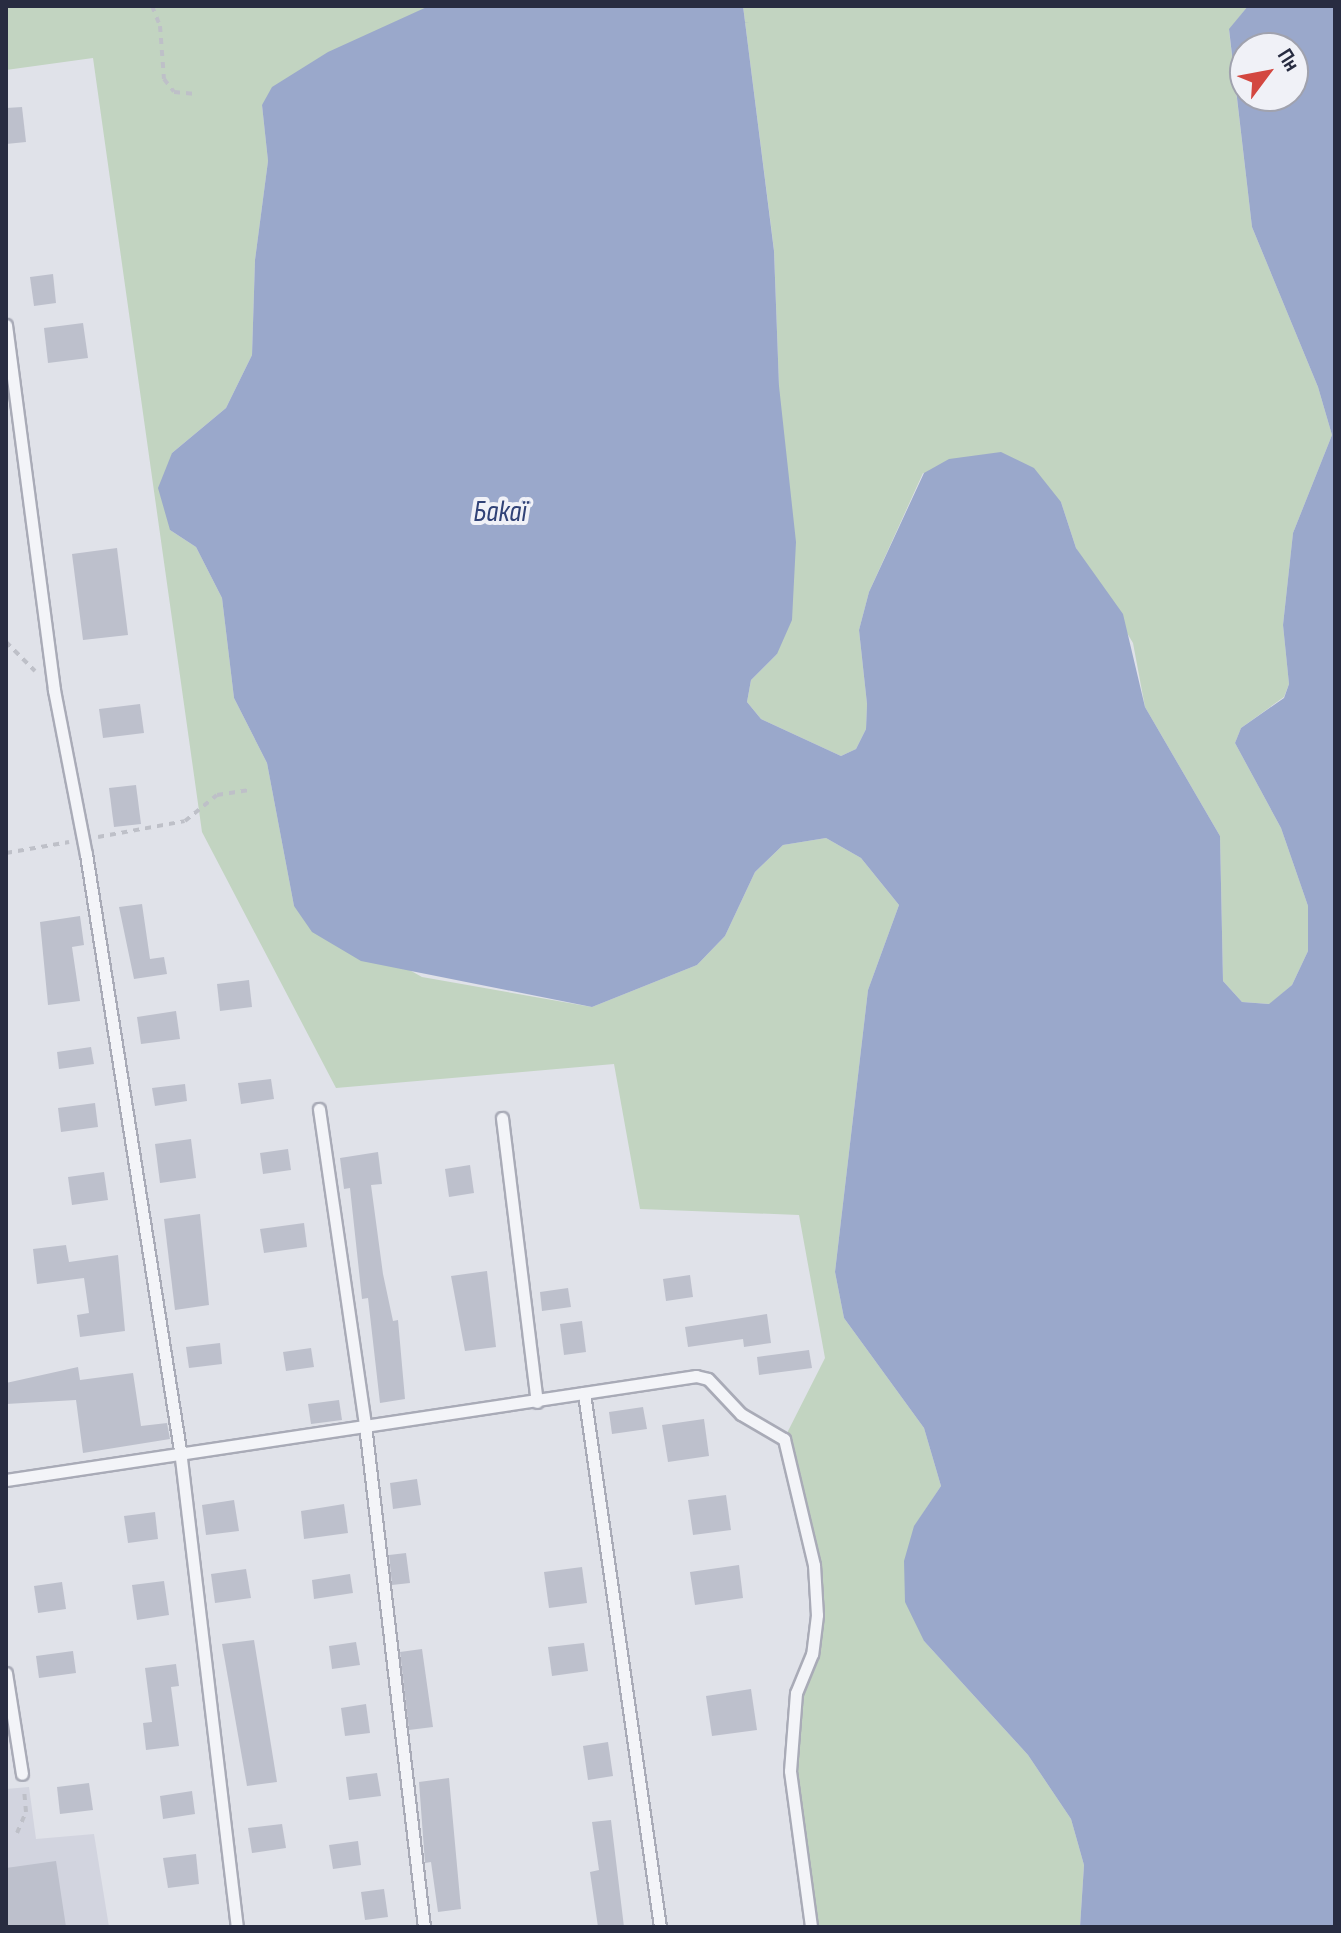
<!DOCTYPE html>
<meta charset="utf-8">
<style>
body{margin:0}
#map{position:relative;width:1341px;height:1933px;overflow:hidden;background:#e0e2e9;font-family:"Sofia Sans Condensed",sans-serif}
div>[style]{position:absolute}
.built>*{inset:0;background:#d2d4df}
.green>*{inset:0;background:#c2d4c1}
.water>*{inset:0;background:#9aa8cb}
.building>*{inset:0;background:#bdc0cc}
.path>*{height:4px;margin-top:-2px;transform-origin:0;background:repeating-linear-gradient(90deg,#bec0c8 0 6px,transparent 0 12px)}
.roads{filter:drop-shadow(2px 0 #a9abb7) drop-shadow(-2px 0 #a9abb7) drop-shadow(0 2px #a9abb7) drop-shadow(0 -2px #a9abb7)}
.service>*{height:11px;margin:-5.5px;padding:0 5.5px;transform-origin:5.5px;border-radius:5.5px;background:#f3f4f8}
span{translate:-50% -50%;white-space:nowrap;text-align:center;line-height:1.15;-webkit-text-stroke:8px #f0f1f7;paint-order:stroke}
.water-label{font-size:30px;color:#304277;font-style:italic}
.frame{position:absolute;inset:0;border:8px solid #282c41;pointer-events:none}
.north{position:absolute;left:1229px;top:32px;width:80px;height:80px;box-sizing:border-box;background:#f0f1f7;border:2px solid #a0a2ae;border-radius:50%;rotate:58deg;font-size:22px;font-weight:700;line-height:32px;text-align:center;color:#282c41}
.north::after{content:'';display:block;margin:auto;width:28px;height:36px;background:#d34740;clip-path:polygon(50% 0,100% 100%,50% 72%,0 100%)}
</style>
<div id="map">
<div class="built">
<div style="clip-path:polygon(29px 1787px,36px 1839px,94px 1834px,109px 1927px,6px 1927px,6px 1789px)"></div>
</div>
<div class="green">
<div style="clip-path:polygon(6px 6px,429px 6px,262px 105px,268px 161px,255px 260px,252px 355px,226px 408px,172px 453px,170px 530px,196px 547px,222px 598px,234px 698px,267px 763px,294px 906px,422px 977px,592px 1007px,697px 965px,725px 936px,755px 872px,783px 845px,826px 838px,861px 858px,899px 905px,868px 990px,835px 1272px,844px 1318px,924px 1428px,941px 1486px,914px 1527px,924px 1641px,1028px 1755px,1071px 1819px,1084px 1865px,1080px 1927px,811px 1927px,798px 1840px,792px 1730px,812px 1654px,814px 1565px,784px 1439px,825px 1358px,799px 1215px,640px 1209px,614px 1064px,336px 1088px,202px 832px,93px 58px,6px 70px)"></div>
<div style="clip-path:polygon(743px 6px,1248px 6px,1229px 30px,1252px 227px,1318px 387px,1332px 435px,1293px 533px,1283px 625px,1289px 684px,1284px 697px,1241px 728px,1235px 743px,1281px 828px,1308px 906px,1308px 951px,1292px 985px,1270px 1004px,1242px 1002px,1223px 981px,1220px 836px,1145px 707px,1133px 643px,1076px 548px,1061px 502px,923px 473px,869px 592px,859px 630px,867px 704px,866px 729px,856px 749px,841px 756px,761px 719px,747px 702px,751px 680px,777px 654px,779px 386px,774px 250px)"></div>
</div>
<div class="water">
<div style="clip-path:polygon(evenodd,429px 6px,743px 6px,774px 251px,779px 386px,796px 542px,792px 620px,777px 654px,751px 680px,747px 702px,761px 719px,841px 756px,856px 749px,866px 729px,867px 704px,859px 630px,869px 592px,924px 473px,949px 459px,1001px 452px,1034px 468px,1061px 502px,1076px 548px,1123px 614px,1145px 707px,1220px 836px,1223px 981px,1242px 1002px,1269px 1004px,1292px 985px,1308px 951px,1308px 906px,1281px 828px,1235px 743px,1241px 728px,1284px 698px,1289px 684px,1283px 625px,1293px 533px,1332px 435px,1318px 387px,1252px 227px,1229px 29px,1248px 6px,1335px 6px,1335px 1927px,1080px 1927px,1084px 1865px,1071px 1819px,1028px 1755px,924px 1641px,905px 1602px,904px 1561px,914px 1526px,941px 1486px,924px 1428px,844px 1318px,835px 1272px,868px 990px,899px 905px,861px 858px,826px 838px,783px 845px,755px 872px,725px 936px,697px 965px,592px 1007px,361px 961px,312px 932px,294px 906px,267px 763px,234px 698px,222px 598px,196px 547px,170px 530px,158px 488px,172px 453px,226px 408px,252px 355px,255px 260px,268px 161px,262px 105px,272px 87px,328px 52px,429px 6px,1245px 48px,1293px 48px,1293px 96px,1245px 96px,1245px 48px)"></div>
</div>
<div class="building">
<div style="clip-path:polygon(22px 107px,26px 142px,6px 144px,6px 108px)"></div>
<div style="clip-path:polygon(53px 274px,56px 303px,34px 306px,30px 277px)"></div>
<div style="clip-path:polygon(83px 323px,88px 358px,48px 363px,44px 328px)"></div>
<div style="clip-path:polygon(117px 548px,128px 635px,83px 640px,72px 554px)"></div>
<div style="clip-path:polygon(140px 704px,144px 733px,103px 738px,99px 709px)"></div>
<div style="clip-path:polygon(136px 785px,141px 824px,114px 827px,109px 788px)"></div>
<div style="clip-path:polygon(142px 904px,150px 959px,164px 957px,167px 974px,134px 979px,119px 907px)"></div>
<div style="clip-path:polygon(80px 916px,84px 945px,72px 947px,80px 1001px,48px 1005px,40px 922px)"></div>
<div style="clip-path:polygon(249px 980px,252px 1007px,220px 1011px,217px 984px)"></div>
<div style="clip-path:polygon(176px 1011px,180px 1039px,141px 1044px,137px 1017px)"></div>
<div style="clip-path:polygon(91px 1047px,94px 1064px,59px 1069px,57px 1052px)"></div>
<div style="clip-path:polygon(271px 1079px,274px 1099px,241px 1104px,238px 1083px)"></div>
<div style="clip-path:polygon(185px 1084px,187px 1101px,155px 1106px,152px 1088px)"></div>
<div style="clip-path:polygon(95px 1103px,98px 1127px,61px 1132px,58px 1108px)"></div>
<div style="clip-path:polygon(191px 1139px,196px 1178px,160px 1183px,155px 1144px)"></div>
<div style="clip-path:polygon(288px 1149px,291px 1170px,263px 1174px,260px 1153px)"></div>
<div style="clip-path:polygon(378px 1152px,382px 1184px,371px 1185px,383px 1274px,393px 1321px,398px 1320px,405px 1399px,380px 1403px,368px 1298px,362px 1299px,350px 1188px,344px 1189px,340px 1158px)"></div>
<div style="clip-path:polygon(470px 1165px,474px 1193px,449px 1197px,445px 1169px)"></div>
<div style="clip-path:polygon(104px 1172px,108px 1200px,72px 1205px,68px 1177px)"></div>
<div style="clip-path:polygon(200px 1214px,209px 1305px,175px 1310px,164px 1219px)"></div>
<div style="clip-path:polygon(304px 1223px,307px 1247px,264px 1253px,260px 1229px)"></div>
<div style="clip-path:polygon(66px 1245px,69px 1262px,118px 1255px,125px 1331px,80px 1337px,77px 1315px,89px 1313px,84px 1278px,37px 1284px,33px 1249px)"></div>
<div style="clip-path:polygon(487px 1271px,496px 1347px,465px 1351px,451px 1276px)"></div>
<div style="clip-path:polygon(690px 1275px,693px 1297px,666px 1301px,663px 1279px)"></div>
<div style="clip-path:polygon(568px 1288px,571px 1307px,542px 1311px,540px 1292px)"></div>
<div style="clip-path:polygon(767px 1314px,771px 1343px,744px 1347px,743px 1339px,688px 1347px,685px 1327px)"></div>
<div style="clip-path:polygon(582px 1321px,586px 1352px,564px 1355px,560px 1324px)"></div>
<div style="clip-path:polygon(220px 1343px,222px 1364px,189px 1368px,186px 1347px)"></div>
<div style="clip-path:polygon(311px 1348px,314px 1367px,286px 1371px,283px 1352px)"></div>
<div style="clip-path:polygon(809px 1350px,812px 1368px,759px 1375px,757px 1357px)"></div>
<div style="clip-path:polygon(78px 1367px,80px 1380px,133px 1373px,141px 1426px,167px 1423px,170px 1439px,83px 1453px,76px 1400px,6px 1404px,6px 1383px)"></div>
<div style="clip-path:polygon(339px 1400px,342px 1420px,311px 1424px,308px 1404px)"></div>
<div style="clip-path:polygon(643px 1407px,647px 1429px,612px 1434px,609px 1412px)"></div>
<div style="clip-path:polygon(704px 1419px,709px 1456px,668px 1462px,662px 1425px)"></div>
<div style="clip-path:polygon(417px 1479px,421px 1505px,393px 1509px,390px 1483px)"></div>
<div style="clip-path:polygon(726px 1495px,731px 1530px,693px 1535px,688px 1500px)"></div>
<div style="clip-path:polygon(234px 1500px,239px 1531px,206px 1535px,202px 1505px)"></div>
<div style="clip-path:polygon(344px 1504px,348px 1533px,304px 1539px,301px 1511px)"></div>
<div style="clip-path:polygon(155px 1512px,158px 1539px,128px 1543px,124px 1516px)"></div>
<div style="clip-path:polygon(406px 1553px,410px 1583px,392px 1585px,389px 1555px)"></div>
<div style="clip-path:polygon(739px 1565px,743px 1598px,695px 1605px,690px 1572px)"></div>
<div style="clip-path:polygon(582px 1567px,587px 1603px,549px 1608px,544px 1572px)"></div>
<div style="clip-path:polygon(246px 1569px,251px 1598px,215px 1603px,211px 1574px)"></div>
<div style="clip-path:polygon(350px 1574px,353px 1593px,314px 1599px,312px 1580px)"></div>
<div style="clip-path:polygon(164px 1581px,169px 1615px,137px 1620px,132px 1585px)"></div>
<div style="clip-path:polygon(62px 1582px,66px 1609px,38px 1613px,34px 1586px)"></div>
<div style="clip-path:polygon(254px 1640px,277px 1782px,247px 1786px,222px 1644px)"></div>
<div style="clip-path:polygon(356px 1642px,360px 1665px,332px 1669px,329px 1646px)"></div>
<div style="clip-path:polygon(584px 1643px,588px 1671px,552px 1676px,548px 1647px)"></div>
<div style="clip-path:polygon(422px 1649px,433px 1727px,409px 1730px,400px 1652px)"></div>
<div style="clip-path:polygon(73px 1651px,76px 1673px,39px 1678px,36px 1656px)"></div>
<div style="clip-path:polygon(176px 1664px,179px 1686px,171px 1687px,179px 1746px,146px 1750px,143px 1723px,152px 1722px,145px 1668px)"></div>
<div style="clip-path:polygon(751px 1689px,757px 1730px,712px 1736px,706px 1696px)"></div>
<div style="clip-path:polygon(366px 1704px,370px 1733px,345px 1736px,341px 1708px)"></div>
<div style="clip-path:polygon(608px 1742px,613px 1776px,588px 1780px,583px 1746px)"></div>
<div style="clip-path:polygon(377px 1773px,381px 1796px,349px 1800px,346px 1777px)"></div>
<div style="clip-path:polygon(449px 1778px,461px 1909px,438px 1912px,431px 1862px,425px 1863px,419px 1782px)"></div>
<div style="clip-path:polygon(89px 1783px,93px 1810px,60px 1814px,57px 1787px)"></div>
<div style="clip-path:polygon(192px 1791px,195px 1814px,163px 1819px,160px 1796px)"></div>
<div style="clip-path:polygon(611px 1820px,624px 1927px,598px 1927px,590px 1872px,599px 1870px,592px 1822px)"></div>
<div style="clip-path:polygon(282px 1824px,286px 1848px,252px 1853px,248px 1828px)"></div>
<div style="clip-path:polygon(358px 1841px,361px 1865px,333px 1869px,329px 1845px)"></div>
<div style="clip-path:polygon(196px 1854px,199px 1884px,168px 1888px,163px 1858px)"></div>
<div style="clip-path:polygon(56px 1861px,66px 1927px,6px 1927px,6px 1868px)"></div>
<div style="clip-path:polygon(384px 1889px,388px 1917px,365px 1920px,361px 1892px)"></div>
</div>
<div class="path">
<div style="left:152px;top:6px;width:22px;rotate:68deg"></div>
<div style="left:160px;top:26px;width:53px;rotate:85.7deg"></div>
<div style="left:164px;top:79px;width:16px;rotate:52deg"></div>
<div style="left:174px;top:92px;width:22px;rotate:5deg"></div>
<div style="left:6px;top:642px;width:41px;rotate:45deg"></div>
<div style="left:98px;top:837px;width:88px;rotate:-10.4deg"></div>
<div style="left:185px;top:821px;width:41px;rotate:-39.1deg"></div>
<div style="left:217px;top:795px;width:31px;rotate:-9deg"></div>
<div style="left:6px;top:853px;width:64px;rotate:-9.9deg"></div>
<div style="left:17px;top:1833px;width:23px;rotate:-67deg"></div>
<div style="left:26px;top:1812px;width:23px;rotate:-95deg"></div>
</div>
<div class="roads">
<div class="service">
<div style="left:6px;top:325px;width:368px;rotate:82.5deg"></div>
<div style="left:54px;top:690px;width:167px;rotate:79deg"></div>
<div style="left:86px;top:854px;width:603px;rotate:81.04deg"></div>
<div style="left:180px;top:1450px;width:480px;rotate:83.2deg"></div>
<div style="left:319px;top:1109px;width:319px;rotate:81.7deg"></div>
<div style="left:365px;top:1425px;width:505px;rotate:83.3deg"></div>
<div style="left:502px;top:1118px;width:286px;rotate:83deg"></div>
<div style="left:584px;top:1393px;width:539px;rotate:81.9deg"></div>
<div style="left:6px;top:1480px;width:698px;rotate:-8.57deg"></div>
<div style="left:696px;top:1376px;width:12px;rotate:14deg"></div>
<div style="left:708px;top:1379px;width:48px;rotate:46.7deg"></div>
<div style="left:741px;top:1414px;width:50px;rotate:30.2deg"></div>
<div style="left:784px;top:1439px;width:130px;rotate:76.6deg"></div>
<div style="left:814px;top:1565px;width:50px;rotate:86.6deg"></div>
<div style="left:817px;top:1615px;width:39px;rotate:97deg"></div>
<div style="left:812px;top:1654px;width:42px;rotate:112.3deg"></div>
<div style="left:796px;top:1693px;width:78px;rotate:94.4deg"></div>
<div style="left:790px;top:1771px;width:157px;rotate:82.3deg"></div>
<div style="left:6px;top:1673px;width:102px;rotate:81deg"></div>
</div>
</div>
<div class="water-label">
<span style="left:500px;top:512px">Бакаї</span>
</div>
<div class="frame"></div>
<div class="north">Пн</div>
</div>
